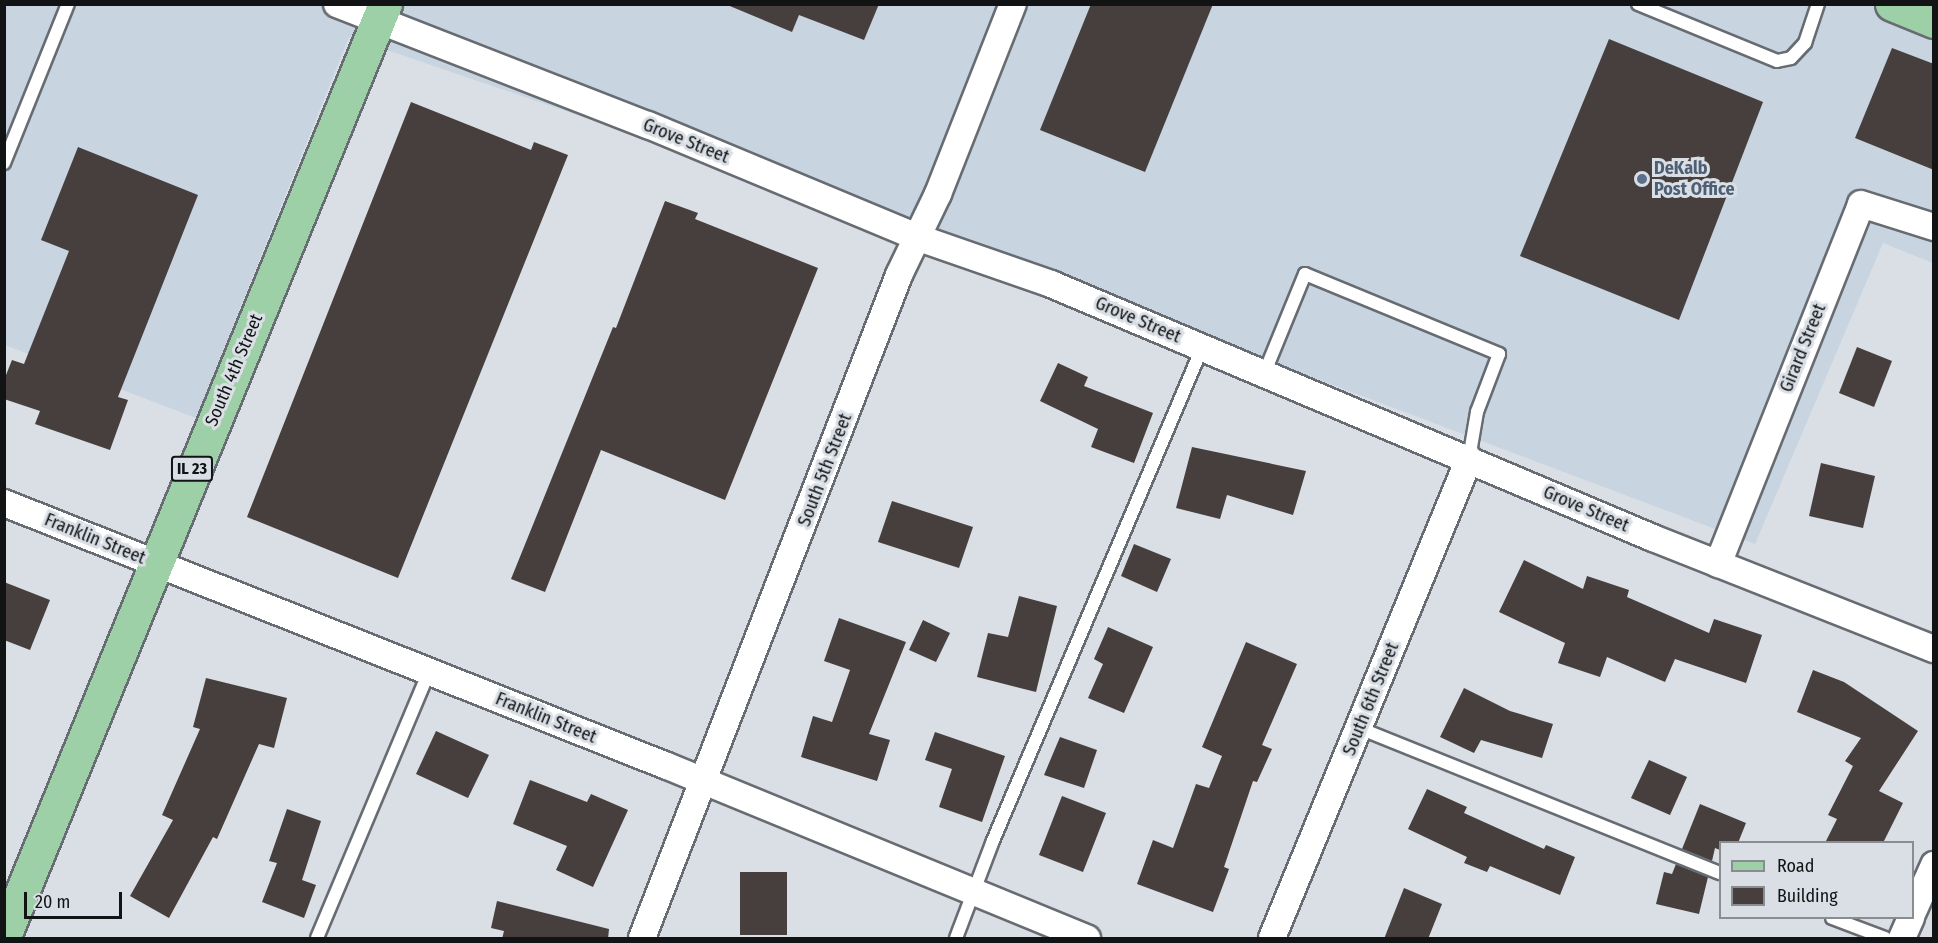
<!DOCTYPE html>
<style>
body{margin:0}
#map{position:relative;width:1938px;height:943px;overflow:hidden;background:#d9dfe5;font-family:"Fira Sans Condensed",sans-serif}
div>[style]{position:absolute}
.built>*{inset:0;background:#c8d4e0}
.building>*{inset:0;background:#463f3d}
.roads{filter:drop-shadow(2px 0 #676c72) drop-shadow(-2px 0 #676c72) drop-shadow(0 2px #676c72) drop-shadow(0 -2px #676c72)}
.lane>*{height:12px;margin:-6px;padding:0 6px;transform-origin:6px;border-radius:6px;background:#fff}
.street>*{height:26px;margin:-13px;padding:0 13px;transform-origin:13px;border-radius:13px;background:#fff}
.primary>*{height:33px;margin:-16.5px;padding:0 16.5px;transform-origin:16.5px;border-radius:16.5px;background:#9ed0a7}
.dots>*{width:16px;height:16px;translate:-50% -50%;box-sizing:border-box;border:3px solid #d9dfe5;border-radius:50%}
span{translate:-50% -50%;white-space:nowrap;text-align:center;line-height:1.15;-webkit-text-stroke:6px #d9dfe5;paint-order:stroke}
.shield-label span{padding:2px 4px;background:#d9dfe5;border:2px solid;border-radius:4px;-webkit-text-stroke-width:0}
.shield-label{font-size:16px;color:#111315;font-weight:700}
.street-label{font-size:18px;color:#111315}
.service-label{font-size:18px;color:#4e5e75;font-weight:700}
.left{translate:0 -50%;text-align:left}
.frame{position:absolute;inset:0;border:6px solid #111315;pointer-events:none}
.legend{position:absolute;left:1719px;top:841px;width:195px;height:78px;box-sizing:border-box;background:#d9dfe5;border:2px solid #898d92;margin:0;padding:8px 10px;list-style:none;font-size:18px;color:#111315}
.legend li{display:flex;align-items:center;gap:12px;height:30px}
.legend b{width:30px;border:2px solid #898d92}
.scale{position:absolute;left:24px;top:892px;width:98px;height:27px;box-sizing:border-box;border:3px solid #111315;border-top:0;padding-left:8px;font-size:18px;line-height:21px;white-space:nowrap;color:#111315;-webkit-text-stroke:4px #d9dfe5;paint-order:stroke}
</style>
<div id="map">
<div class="built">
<div style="clip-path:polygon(4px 5px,1933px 5px,1933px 263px,1883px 243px,1755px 544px,999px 259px,349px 37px,196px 418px,5px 345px)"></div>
</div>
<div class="building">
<div style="clip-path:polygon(725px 4px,879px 4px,864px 40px,799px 15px,792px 32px)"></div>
<div style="clip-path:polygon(1091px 4px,1213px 4px,1145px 172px,1040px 130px)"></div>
<div style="clip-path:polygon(1609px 39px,1763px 102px,1679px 320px,1520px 256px)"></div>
<div style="clip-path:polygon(1892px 48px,1934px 64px,1934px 170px,1855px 138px)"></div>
<div style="clip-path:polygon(411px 102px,531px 150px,534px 142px,568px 155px,398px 578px,247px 517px)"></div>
<div style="clip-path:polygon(78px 147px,198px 195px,118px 397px,128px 400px,110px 450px,35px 424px,40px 411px,4px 399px,4px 380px,12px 360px,24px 364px,69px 251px,41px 240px)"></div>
<div style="clip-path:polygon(665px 201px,698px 213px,695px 219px,818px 268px,725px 500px,601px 450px,545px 592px,511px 579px,613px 327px,616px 328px)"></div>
<div style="clip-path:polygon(1857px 347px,1892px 361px,1874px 407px,1839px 393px)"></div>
<div style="clip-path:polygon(1058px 363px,1088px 377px,1084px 386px,1153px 413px,1134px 463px,1091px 447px,1098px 429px,1040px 401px)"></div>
<div style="clip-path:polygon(1192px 447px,1306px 471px,1293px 515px,1227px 495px,1220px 519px,1176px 508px)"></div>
<div style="clip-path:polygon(1821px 463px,1875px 476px,1863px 528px,1809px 516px)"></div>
<div style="clip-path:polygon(892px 501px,973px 527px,959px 568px,878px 542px)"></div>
<div style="clip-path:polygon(1134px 544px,1171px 559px,1157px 592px,1121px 576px)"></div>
<div style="clip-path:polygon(1524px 560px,1583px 589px,1587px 576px,1629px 590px,1627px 597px,1709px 633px,1714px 619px,1762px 635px,1746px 683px,1675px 659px,1665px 682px,1607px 657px,1600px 677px,1558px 663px,1565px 643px,1499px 612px)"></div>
<div style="clip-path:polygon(4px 582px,50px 600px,30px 650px,4px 640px)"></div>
<div style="clip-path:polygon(1019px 596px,1057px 606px,1036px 692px,977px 677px,988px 633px,1008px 637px)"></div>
<div style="clip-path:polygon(839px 618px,906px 642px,869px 734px,890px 740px,877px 781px,801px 757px,813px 716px,832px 722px,850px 670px,824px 661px)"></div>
<div style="clip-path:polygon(923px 620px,950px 633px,936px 662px,909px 650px)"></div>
<div style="clip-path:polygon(1108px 627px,1153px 647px,1124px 713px,1088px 698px,1103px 664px,1094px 659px)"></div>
<div style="clip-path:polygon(1246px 642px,1297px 664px,1262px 745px,1272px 749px,1257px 782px,1253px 781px,1224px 867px,1229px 869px,1213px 912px,1137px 884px,1153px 840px,1173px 848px,1196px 784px,1209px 788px,1222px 756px,1202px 747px)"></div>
<div style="clip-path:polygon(1813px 670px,1844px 682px,1918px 731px,1879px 791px,1903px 803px,1883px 843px,1825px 843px,1837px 819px,1828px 815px,1853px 766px,1845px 761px,1861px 738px,1797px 712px)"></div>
<div style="clip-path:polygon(206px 678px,287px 698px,274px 748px,259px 744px,217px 839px,213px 837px,169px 918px,130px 896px,173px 820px,162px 815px,200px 729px,193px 727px)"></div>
<div style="clip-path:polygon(1464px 688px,1510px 711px,1553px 724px,1542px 758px,1481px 740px,1474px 753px,1440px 737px)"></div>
<div style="clip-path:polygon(436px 731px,489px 755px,468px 798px,416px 774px)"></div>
<div style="clip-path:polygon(935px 732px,1005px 756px,982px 822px,939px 807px,952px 769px,925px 760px)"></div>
<div style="clip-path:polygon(1060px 737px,1097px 750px,1084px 788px,1044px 775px)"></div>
<div style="clip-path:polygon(1649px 760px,1687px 777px,1670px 815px,1631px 798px)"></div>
<div style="clip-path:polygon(530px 780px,587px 802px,591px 794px,628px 810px,593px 887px,556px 870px,567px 846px,513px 824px)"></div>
<div style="clip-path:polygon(1427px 789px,1467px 807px,1464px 813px,1544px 849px,1546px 845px,1575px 857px,1560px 895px,1490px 866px,1487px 872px,1464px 863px,1467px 857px,1408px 829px)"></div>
<div style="clip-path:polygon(1062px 796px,1106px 813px,1083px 872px,1039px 855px)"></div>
<div style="clip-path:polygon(1700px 804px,1746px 823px,1738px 843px,1720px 843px,1720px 850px,1715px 848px,1712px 861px,1682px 849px)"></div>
<div style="clip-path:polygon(287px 809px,321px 821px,302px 880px,316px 885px,304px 918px,262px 902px,277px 863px,269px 861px)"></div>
<div style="clip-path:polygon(1676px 864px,1708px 877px,1699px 914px,1656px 904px,1664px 872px,1672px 874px)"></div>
<div style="clip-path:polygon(740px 872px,787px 872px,787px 935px,740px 935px)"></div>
<div style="clip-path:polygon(1404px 888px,1442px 904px,1428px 939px,1384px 939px)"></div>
<div style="clip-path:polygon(497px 901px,609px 929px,608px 939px,502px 939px,504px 931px,491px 928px)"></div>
</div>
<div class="roads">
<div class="lane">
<div style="left:1638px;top:4px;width:150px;rotate:22.3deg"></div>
<div style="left:1777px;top:61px;width:14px;rotate:-12deg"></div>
<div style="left:1791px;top:58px;width:21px;rotate:-47deg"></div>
<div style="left:1805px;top:43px;width:41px;rotate:-71.6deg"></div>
<div style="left:4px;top:163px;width:171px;rotate:-68.1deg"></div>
<div style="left:1264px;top:374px;width:108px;rotate:-67.7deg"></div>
<div style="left:1305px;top:274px;width:210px;rotate:22.4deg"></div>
<div style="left:1499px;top:354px;width:62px;rotate:110.8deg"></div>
<div style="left:1477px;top:412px;width:48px;rotate:99.7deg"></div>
<div style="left:1359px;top:728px;width:389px;rotate:21.9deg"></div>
<div style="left:1832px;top:918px;width:57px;rotate:20.7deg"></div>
<div style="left:317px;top:938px;width:289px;rotate:-67.2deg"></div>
<div style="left:956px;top:938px;width:102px;rotate:-69.2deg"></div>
<div style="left:992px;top:843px;width:538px;rotate:-67.01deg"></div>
</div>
<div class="street">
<div style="left:337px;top:4px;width:334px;rotate:21.3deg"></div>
<div style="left:648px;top:125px;width:294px;rotate:22.6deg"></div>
<div style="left:919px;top:238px;width:140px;rotate:19.2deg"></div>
<div style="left:1051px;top:284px;width:653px;rotate:22.88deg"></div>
<div style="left:1653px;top:538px;width:302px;rotate:21.6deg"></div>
<div style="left:4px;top:503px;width:713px;rotate:21.64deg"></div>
<div style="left:667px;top:766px;width:454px;rotate:22.3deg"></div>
<div style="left:1718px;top:564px;width:387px;rotate:-68.3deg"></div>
<div style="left:1861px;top:204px;width:77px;rotate:17.5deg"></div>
<div style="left:1912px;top:914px;width:54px;rotate:-65.8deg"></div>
<div style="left:642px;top:938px;width:711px;rotate:-68.81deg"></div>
<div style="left:899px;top:275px;width:90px;rotate:-64.3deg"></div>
<div style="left:938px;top:194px;width:204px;rotate:-68.5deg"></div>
<div style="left:1272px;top:938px;width:518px;rotate:-67.64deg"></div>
<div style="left:1902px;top:938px;width:22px;rotate:-66deg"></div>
</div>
<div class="primary">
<div style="left:1892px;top:4px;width:45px;rotate:22deg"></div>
<div style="left:4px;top:936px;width:1007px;rotate:-67.77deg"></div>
</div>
</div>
<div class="dots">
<div style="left:1642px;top:179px;background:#5c6f8a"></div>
</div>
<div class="shield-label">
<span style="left:192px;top:469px">IL 23</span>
</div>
<div class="street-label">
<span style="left:686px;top:141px;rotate:22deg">Grove Street</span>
<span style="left:1138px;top:320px;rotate:23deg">Grove Street</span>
<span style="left:1803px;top:348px;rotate:-68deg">Girard Street</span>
<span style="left:234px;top:370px;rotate:-67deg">South 4th Street</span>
<span style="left:825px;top:470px;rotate:-69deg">South 5th Street</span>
<span style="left:1586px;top:509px;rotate:23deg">Grove Street</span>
<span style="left:95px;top:539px;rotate:22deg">Franklin Street</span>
<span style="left:1371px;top:699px;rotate:-68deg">South 6th Street</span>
<span style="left:546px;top:718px;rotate:22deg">Franklin Street</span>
</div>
<div class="service-label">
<span class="left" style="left:1654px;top:179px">DeKalb<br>Post Office</span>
</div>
<div class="frame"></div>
<ul class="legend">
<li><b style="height:8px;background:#9ed0a7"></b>Road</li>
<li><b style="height:16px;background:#463f3d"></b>Building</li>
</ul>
<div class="scale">20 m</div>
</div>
